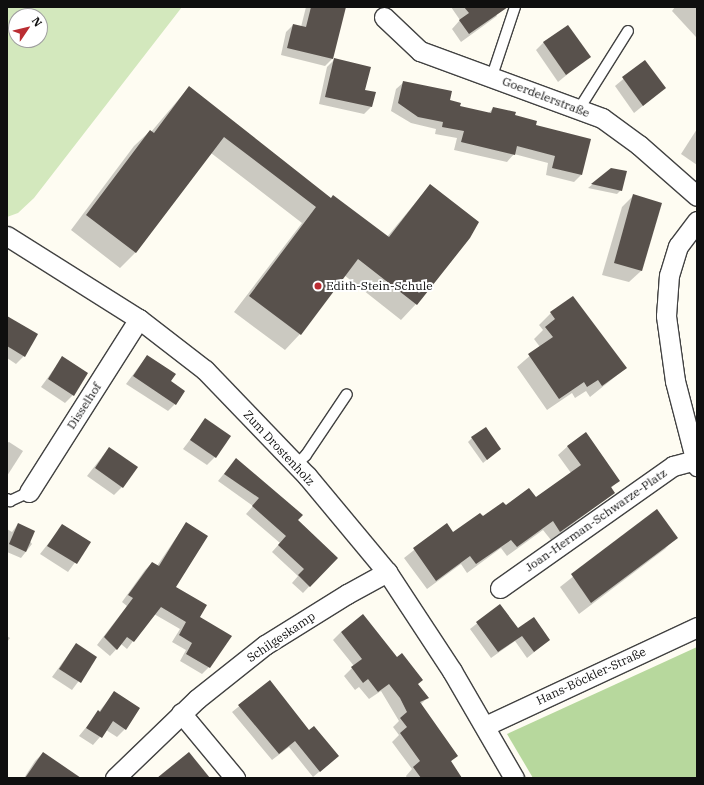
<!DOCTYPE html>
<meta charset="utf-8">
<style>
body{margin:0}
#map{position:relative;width:704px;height:785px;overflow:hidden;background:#fefcf2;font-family:"IBM Plex Serif",serif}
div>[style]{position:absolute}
.green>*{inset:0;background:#d3e8bd}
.forest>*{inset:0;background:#b7d89d}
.shadow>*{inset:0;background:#0003}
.building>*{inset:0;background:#58514c}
.roads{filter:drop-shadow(1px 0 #424242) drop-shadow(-1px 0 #424242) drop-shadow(0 1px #424242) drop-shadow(0 -1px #424242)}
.service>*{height:10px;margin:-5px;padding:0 5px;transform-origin:5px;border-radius:5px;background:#fff}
.minor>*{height:19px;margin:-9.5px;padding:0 9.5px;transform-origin:9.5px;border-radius:9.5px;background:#fff}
.dots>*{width:11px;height:11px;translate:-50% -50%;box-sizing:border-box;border:2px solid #fff;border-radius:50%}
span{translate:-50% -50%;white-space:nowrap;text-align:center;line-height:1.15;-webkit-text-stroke:4px #fff;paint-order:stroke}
.street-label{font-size:12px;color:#0f0f0f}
.poi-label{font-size:12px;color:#0f0f0f}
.left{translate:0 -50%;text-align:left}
.frame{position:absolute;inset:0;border:8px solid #0f0f0f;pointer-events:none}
.north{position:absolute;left:8px;top:8px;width:40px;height:40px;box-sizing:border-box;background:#fff;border:1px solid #9f9f9f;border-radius:50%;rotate:55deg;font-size:11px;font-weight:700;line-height:16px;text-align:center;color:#0f0f0f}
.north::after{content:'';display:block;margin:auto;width:14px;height:18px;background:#ba2d32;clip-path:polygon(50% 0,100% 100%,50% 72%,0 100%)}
</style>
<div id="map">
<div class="green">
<div style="clip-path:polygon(evenodd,7px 7px,182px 7px,34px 198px,18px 213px,7px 217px,7px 7px,16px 16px,40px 16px,40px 40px,16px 40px,16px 16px)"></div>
</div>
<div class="forest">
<div style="clip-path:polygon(697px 647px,697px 778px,533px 778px,507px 734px)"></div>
</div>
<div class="shadow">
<div style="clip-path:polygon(306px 7px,344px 7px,332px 59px,325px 66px,281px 55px,286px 32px,293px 25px,301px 27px)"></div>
<div style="clip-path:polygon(451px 7px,492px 7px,497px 16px,461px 42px,452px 29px,460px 20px)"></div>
<div style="clip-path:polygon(675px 7px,697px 7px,696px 37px,672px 11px)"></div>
<div style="clip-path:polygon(544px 42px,589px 57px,558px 82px,536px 50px)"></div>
<div style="clip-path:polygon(335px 59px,364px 91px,375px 93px,371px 107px,364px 114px,319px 104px,327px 67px)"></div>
<div style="clip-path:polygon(645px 61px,665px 88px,634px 113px,615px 86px)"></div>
<div style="clip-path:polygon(404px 82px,459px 107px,488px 114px,493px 108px,535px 126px,581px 175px,574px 182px,546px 175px,548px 163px,514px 154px,507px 162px,454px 150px,457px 138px,435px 134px,436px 129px,411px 123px,391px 111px,396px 89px)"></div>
<div style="clip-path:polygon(189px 87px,331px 199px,387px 237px,430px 185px,416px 304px,401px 320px,344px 275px,300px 334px,285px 350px,234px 312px,302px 223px,211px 153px,136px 252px,120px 268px,71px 230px,134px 146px,150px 131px,151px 132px)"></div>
<div style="clip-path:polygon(697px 129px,697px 165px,681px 154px)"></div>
<div style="clip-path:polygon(611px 169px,621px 190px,617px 194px,588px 188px)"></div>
<div style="clip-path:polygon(634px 195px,641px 271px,629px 282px,602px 275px,622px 207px)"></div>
<div style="clip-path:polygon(551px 313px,626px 368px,590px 397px,586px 391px,575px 398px,572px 393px,547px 410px,517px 367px,540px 347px,534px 339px,543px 330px,539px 325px)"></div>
<div style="clip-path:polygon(7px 320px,24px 356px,16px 364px,7px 358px)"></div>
<div style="clip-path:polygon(147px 356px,169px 382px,175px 404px,168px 411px,126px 384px)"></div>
<div style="clip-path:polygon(62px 358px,73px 395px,65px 403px,41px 387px)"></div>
<div style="clip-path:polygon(205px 420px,215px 457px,207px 465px,183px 449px)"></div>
<div style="clip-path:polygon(472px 438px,500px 449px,483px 463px,468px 442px)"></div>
<div style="clip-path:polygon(9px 442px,23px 451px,7px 476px,7px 443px)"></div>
<div style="clip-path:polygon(568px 446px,618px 481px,611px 488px,614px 493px,551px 540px,543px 530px,507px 556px,501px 548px,467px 573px,461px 564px,427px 589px,404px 558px,447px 524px,453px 533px,506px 507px,535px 498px,571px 473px,558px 455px)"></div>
<div style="clip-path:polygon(109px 448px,122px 487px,114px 495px,87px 476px)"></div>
<div style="clip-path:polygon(236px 459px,336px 558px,303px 593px,292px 583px,298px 576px,272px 552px,280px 543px,246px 514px,253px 506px,218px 481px)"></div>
<div style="clip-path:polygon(657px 510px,676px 537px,665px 549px,579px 614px,560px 587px)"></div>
<div style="clip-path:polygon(186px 523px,174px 588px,199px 617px,209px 667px,202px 674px,180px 661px,186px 650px,172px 642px,180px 629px,154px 614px,127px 649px,121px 644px,110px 656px,97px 645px,127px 606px,122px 602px,145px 570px,152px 563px,157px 566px)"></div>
<div style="clip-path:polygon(18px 524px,32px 544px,21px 558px,7px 552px,7px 529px,12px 532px)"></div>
<div style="clip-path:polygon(63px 525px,90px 542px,68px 572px,40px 554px)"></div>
<div style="clip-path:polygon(500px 605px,518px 630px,549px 640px,527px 658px,515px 641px,491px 658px,470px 629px)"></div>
<div style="clip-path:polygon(341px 632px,417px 684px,427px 698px,420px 705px,457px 756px,450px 762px,461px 778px,407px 778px,406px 776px,412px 769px,392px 742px,399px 735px,393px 727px,399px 721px,381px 691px,369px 699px,359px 687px,355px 690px,344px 676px,354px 666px,333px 640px)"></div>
<div style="clip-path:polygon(7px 636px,10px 638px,7px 642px)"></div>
<div style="clip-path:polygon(76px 644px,96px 658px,72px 690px,52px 677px)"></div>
<div style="clip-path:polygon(270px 681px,309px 731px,338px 756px,313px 777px,289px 747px,272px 760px,232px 712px)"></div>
<div style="clip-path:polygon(115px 692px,125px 729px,117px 737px,106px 730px,93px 745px,79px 736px)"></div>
<div style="clip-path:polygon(43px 753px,61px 778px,24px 778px,35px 761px)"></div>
</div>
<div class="building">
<div style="clip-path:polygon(311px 7px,346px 7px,333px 59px,287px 48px,293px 24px,306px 27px)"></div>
<div style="clip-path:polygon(464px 7px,508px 7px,469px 34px,459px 20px,469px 13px)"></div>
<div style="clip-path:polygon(568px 25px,591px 57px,566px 75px,543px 42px)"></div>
<div style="clip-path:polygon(334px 58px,371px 67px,365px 90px,376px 92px,372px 107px,325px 97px)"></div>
<div style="clip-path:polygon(645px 60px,666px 88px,643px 106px,622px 77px)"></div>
<div style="clip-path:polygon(403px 81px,452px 91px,450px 100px,461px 103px,460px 106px,491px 113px,493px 107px,516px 112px,515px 115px,537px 121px,536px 125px,591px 139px,582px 175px,552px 168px,555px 156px,517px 146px,515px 155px,461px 142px,464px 131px,442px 127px,443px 122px,418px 117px,398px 103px)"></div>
<div style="clip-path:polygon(189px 86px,331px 198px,333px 195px,389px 237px,430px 184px,479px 222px,470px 238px,417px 305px,358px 259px,301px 335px,249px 296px,316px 207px,224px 137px,136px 253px,86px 215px,150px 130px,154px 133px)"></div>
<div style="clip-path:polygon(611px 168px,627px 171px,622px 191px,591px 184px)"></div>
<div style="clip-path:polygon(633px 194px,662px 203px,642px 271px,614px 263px)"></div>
<div style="clip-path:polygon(573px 296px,627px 368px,602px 386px,598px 380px,587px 387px,584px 382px,559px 399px,528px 354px,553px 337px,545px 327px,555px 319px,550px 312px)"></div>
<div style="clip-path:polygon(7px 316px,38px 334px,25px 357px,7px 346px)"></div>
<div style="clip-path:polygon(147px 355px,176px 374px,171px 381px,185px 391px,176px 405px,133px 376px)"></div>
<div style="clip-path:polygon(62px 356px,88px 373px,74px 396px,48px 379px)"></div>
<div style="clip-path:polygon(205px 418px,231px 436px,216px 458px,190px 440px)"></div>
<div style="clip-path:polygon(486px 427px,501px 449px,487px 460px,471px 437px)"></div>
<div style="clip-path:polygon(586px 432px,620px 481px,611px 487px,615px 493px,560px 532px,553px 521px,517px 547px,511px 540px,476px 564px,470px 556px,436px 581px,413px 548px,447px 523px,453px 532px,480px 513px,483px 516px,503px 502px,506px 505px,529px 488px,536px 497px,581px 465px,567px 446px)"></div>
<div style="clip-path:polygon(109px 447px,138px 467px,123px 488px,95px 468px)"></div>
<div style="clip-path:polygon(236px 458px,303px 515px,298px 520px,338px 558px,310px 587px,298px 575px,304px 569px,278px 545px,286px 536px,252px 506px,259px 498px,224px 474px)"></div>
<div style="clip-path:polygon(657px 509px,678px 538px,591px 603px,571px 574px)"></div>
<div style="clip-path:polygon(186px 522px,208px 536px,176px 587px,207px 605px,200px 617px,232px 636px,210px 668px,186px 654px,192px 643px,179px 635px,186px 622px,161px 607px,134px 642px,127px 637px,117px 650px,104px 637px,133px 598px,128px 595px,152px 562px,159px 566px)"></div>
<div style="clip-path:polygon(18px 523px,35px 531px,26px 552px,9px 544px)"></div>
<div style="clip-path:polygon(62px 524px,91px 542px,77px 564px,47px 546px)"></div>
<div style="clip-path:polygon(500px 604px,518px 628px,534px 617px,550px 640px,534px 652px,522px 636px,498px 652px,476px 622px)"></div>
<div style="clip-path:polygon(363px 614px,397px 657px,402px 653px,423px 680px,418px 684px,429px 698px,420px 702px,458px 756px,451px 761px,462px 778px,421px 778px,413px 767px,420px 761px,400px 733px,407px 727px,400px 718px,407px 712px,400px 698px,389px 684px,378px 692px,368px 679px,363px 683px,351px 667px,362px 659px,341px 632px)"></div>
<div style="clip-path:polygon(76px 643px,97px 657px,81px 683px,59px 669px)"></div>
<div style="clip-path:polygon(270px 680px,309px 730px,314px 726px,339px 756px,320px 772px,295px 741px,279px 754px,238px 705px)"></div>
<div style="clip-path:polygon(114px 691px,140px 708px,126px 730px,113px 721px,102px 738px,86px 728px,98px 710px,100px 712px)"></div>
<div style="clip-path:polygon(43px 752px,81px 778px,25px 778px)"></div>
<div style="clip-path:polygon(189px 752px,210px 778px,157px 778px)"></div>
</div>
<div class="roads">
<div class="service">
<div style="left:492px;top:76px;width:73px;rotate:-71.6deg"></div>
<div style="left:579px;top:109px;width:92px;rotate:-57.9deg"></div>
<div style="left:296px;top:465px;width:14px;rotate:-45deg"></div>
<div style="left:306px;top:455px;width:73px;rotate:-56.1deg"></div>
<div style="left:7px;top:499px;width:4px;rotate:34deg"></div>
<div style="left:10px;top:501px;width:21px;rotate:-25deg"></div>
</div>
<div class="minor">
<div style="left:384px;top:17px;width:50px;rotate:43.4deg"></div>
<div style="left:420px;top:51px;width:194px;rotate:20.2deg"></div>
<div style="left:602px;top:118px;width:46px;rotate:36.1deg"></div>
<div style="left:639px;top:145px;width:77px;rotate:41.3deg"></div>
<div style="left:697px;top:221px;width:31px;rotate:127deg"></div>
<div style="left:678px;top:246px;width:30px;rotate:107deg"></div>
<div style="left:669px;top:275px;width:41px;rotate:94.2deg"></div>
<div style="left:666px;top:316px;width:66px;rotate:82.1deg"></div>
<div style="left:675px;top:381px;width:88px;rotate:75.5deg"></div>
<div style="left:7px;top:236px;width:156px;rotate:32.2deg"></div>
<div style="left:139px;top:319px;width:83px;rotate:37.7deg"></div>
<div style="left:205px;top:370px;width:147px;rotate:46.1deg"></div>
<div style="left:307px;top:476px;width:125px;rotate:50.2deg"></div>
<div style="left:387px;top:572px;width:118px;rotate:56.7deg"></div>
<div style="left:452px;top:671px;width:124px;rotate:59.9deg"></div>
<div style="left:29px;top:492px;width:205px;rotate:-57.6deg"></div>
<div style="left:500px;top:588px;width:212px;rotate:-35.2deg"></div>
<div style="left:673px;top:466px;width:23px;rotate:-15deg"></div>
<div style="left:181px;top:713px;width:85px;rotate:50.3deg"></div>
<div style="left:485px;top:726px;width:234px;rotate:-25deg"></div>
<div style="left:115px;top:778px;width:114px;rotate:-43.9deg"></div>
<div style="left:197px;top:699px;width:87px;rotate:-38.5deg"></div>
<div style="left:265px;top:645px;width:97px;rotate:-31.9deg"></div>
<div style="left:347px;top:594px;width:46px;rotate:-28.8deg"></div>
</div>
</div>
<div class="dots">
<div style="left:318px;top:286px;background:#ba2d32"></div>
</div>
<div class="street-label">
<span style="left:546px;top:97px;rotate:21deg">Goerdelerstraße</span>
<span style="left:84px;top:406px;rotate:-57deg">Disselhof</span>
<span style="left:279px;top:448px;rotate:47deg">Zum Drostenholz</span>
<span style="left:596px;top:520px;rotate:-35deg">Joan-Herman-Schwarze-Platz</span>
<span style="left:281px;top:637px;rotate:-34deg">Schilgeskamp</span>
<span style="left:591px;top:676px;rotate:-25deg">Hans-Böckler-Straße</span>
</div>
<div class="poi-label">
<span class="left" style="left:326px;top:286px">Edith-Stein-Schule</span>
</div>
<div class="frame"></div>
<div class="north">N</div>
</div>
